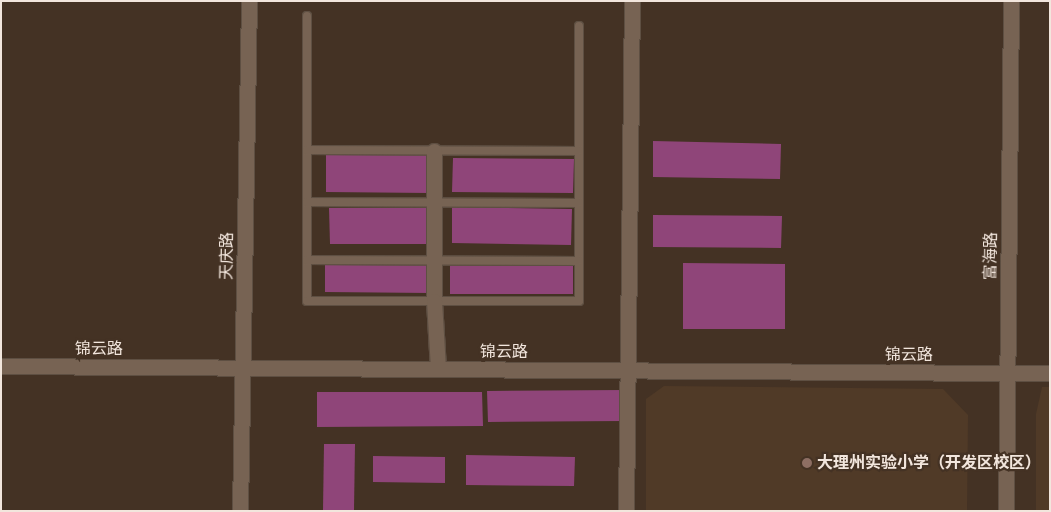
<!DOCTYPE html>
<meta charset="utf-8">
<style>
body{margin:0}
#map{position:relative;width:1051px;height:512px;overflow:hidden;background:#443224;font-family:"Public Sans","Noto Sans SC",sans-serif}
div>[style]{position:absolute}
.built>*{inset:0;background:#503a27}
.building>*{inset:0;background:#8f4579}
.roads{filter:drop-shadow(1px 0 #5e4f42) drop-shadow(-1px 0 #5e4f42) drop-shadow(0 1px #5e4f42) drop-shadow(0 -1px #5e4f42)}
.lane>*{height:8px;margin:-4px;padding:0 4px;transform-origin:4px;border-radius:4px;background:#776353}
.street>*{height:15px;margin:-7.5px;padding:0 7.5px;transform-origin:7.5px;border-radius:7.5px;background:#776353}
.secondary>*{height:15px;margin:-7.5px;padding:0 7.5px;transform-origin:7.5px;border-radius:7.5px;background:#776353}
.dots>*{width:14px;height:14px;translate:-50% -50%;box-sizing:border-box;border:2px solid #443224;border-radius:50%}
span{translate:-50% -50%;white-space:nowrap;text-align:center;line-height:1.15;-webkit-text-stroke:4.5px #443224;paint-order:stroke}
.street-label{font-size:16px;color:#f2e6dd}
.poi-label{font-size:16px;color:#f2e6dd;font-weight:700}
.left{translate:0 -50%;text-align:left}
.frame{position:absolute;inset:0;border:2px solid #f2e6dd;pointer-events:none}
</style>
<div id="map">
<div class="built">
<div style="clip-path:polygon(664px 386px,943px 389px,968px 415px,967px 511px,646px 511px,646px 399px)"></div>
<div style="clip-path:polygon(1042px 387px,1050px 387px,1050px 511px,1036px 511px,1036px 414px)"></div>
</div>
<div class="building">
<div style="clip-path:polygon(653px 141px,781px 144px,780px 179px,653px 177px)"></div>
<div style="clip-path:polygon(326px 154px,429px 154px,429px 193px,326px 192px)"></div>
<div style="clip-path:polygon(453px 158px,574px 159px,573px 193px,452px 192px)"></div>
<div style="clip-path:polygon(452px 207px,572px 209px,571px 245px,452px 243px)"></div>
<div style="clip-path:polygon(329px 208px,431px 208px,431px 244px,330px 244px)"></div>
<div style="clip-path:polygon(653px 215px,782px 216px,781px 248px,653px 247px)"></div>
<div style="clip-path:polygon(325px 261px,430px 261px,430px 293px,325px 292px)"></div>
<div style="clip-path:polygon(573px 263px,573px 294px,450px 294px,450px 264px)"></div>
<div style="clip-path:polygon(683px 263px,785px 264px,785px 329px,683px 329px)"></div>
<div style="clip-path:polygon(624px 390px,624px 421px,488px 422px,487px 391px)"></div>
<div style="clip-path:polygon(317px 392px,482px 392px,483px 426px,317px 427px)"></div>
<div style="clip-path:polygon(324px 444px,355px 444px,354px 511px,323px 511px)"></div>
<div style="clip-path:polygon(466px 455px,575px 457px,574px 486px,466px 485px)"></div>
<div style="clip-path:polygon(373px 456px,445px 457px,445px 483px,373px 482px)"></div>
</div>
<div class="roads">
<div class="lane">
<div style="left:307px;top:16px;width:285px;rotate:90deg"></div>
<div style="left:307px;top:301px;width:272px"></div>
<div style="left:579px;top:301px;width:275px;rotate:-90deg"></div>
<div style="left:307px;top:150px;width:272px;rotate:0.2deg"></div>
<div style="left:307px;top:202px;width:272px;rotate:0.2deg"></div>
<div style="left:307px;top:260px;width:272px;rotate:0.2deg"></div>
</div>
<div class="street">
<div style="left:434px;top:151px;width:150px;rotate:90deg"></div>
<div style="left:434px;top:301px;width:68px;rotate:86.6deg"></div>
<div style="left:1007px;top:373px;width:43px"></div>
<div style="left:626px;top:511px;width:510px;rotate:-89.33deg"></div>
</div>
<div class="secondary">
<div style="left:1px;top:366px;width:1006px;rotate:0.4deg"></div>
<div style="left:240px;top:511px;width:510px;rotate:-88.99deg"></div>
<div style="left:1006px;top:511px;width:510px;rotate:-89.44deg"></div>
</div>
</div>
<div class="dots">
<div style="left:807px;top:463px;background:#8d6e63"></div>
</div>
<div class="street-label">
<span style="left:227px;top:256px;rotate:-89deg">天庆路</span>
<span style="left:991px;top:256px;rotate:-89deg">富海路</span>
<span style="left:99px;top:349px">锦云路</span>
<span style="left:504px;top:352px">锦云路</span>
<span style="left:909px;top:355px">锦云路</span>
</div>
<div class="poi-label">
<span class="left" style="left:817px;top:463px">大理州实验小学（开发区校区）</span>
</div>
<div class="frame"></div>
</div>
